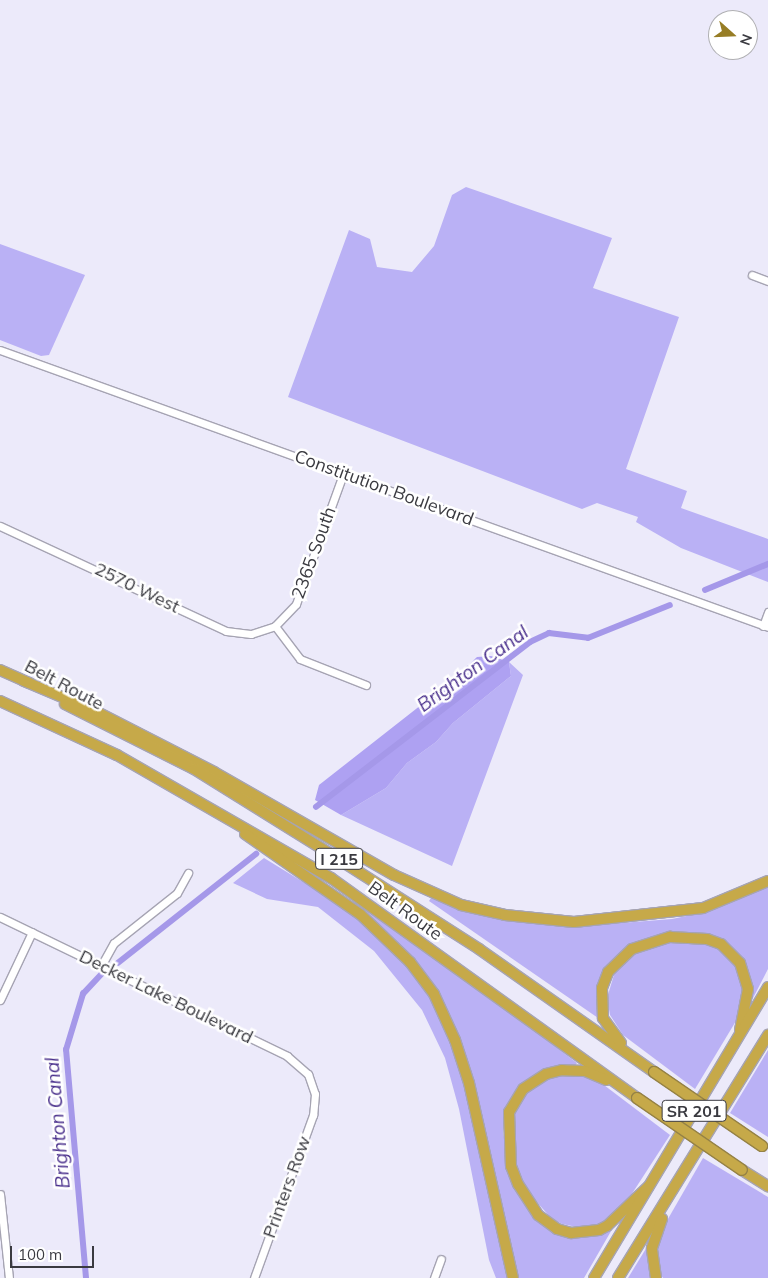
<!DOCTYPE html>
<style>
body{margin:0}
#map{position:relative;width:768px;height:1278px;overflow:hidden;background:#eceafa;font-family:Mulish,sans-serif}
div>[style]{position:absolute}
.green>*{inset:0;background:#bab1f5}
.forest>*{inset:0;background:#aea1f2}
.canal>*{height:5.5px;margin:-2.75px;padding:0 2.75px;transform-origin:2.75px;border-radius:2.75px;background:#a598e9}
.roads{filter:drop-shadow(1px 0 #a6a4b3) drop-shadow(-1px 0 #a6a4b3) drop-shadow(0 1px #a6a4b3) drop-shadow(0 -1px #a6a4b3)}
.minor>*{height:7px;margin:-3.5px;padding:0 3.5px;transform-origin:3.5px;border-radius:3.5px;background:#fff}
.highway>*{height:10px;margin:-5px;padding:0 5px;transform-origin:5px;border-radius:5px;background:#c6a949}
.bridges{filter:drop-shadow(1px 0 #958246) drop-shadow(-1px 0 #958246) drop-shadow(0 1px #958246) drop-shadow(0 -1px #958246)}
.highway-bridge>*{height:10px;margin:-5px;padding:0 5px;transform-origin:5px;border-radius:5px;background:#c6a949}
span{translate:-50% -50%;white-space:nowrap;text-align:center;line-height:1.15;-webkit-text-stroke:5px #fff;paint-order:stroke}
.shield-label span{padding:1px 4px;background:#fff;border:1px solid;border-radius:4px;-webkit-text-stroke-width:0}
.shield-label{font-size:16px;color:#3a3a40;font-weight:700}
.street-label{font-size:18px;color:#3a3a40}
.water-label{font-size:19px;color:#482e8b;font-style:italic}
.north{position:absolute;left:708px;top:10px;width:50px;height:50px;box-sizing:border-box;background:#fff;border:1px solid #b0b0b3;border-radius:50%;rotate:110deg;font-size:14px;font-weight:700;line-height:20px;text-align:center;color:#3a3a40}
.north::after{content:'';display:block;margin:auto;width:18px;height:22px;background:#977d25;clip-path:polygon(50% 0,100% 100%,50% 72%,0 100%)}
.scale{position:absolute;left:10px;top:1246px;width:84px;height:22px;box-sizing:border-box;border:2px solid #3a3a40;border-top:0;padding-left:6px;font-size:15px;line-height:18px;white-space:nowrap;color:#3a3a40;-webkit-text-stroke:4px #fff;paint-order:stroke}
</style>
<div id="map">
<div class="green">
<div style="clip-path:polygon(466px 187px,612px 238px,593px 288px,679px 317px,626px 469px,687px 491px,681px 508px,768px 539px,768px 582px,681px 548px,636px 522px,638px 517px,597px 503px,582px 509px,288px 397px,349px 230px,370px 239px,377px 267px,412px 272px,434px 246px,452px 195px)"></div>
<div style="clip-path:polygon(0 244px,85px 275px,49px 355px,41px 356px,0 340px)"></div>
<div style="clip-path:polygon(509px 662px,523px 675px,452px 866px,341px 815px,386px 788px,407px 763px,436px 742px,453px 723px,511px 676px)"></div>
<div style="clip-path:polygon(264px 858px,357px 915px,419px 977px,455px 1041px,510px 1278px,496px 1278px,489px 1260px,459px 1109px,445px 1058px,422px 1010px,374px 951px,318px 907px,267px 899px,233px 883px)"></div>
<div style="clip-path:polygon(768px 885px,768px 969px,752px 1000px,750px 978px,737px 953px,673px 933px,656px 935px,629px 945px,611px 964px,601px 1020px,429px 901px,431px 898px,516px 921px,582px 926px,672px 919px,701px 913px)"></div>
<div style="clip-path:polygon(354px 900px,467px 979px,577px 1063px,575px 1066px,562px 1065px,539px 1072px,522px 1084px,507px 1107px,503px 1132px,510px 1168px,517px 1185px,559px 1232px,608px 1229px,614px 1226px,584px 1278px,516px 1278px,475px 1084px,461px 1041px,446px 1007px,413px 959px,352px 903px)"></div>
<div style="clip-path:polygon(691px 940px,718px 947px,737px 966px,744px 990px,739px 1016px,695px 1089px,623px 1035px,610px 1015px,607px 998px,616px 968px,649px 942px)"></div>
<div style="clip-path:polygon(768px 1050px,768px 1137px,730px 1113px)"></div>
<div style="clip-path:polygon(575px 1072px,596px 1079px,670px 1135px,624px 1206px,607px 1222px,582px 1228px,562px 1224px,551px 1218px,526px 1190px,514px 1159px,511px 1118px,521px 1095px,540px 1079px)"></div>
<div style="clip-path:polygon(703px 1158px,768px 1197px,768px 1278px,663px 1278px,660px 1274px,655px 1251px,657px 1238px)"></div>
<div style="clip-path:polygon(650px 1242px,655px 1278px,628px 1278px)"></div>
</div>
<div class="forest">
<div style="clip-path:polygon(491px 656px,509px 662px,511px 676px,453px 723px,436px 742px,407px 763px,386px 788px,341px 815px,315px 800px,319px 785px,444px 687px,477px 657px)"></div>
</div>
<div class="canal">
<div style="left:705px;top:590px;width:68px;rotate:-22.4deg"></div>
<div style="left:316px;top:807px;width:270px;rotate:-37.6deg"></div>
<div style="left:530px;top:642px;width:21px;rotate:-25deg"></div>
<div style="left:549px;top:633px;width:39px;rotate:7deg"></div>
<div style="left:588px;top:638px;width:88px;rotate:-21.9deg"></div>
<div style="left:118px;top:963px;width:176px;rotate:-38.3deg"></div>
<div style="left:86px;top:1278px;width:229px;rotate:-95deg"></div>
<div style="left:66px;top:1050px;width:59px;rotate:-73.1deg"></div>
<div style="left:83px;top:994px;width:26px;rotate:-47deg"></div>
</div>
<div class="roads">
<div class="minor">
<div style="left:752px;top:275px;width:17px;rotate:21deg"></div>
<div style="left:0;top:350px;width:816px;rotate:19.83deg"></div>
<div style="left:0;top:526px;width:249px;rotate:24.9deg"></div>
<div style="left:226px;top:631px;width:25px;rotate:7deg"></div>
<div style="left:251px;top:634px;width:25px;rotate:-18deg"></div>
<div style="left:275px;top:626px;width:30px;rotate:-46deg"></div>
<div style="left:296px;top:604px;width:138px;rotate:-70.1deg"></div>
<div style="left:275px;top:626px;width:41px;rotate:52.9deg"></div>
<div style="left:300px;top:659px;width:71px;rotate:21.5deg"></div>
<div style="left:763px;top:626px;width:15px;rotate:-70deg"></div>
<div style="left:0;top:917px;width:319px;rotate:25.8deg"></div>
<div style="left:287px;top:1056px;width:28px;rotate:41deg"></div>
<div style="left:308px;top:1074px;width:21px;rotate:71deg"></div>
<div style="left:315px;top:1094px;width:21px;rotate:95deg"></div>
<div style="left:313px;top:1115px;width:173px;rotate:109.9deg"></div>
<div style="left:101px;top:966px;width:26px;rotate:-61deg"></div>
<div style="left:114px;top:943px;width:80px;rotate:-38.4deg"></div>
<div style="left:177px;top:893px;width:23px;rotate:-61deg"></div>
<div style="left:0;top:1000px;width:75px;rotate:-64.8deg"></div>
<div style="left:0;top:1194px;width:84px;rotate:83.9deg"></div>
<div style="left:434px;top:1278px;width:20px;rotate:-70deg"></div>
</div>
<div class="highway">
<div style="left:0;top:670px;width:32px;rotate:24deg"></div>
<div style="left:24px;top:681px;width:75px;rotate:22.8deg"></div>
<div style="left:93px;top:710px;width:136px;rotate:27.1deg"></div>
<div style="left:214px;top:772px;width:207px;rotate:29.8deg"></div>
<div style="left:394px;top:875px;width:73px;rotate:24.1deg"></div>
<div style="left:461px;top:905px;width:45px;rotate:12.8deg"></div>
<div style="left:505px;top:915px;width:69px;rotate:5.8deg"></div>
<div style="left:574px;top:922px;width:130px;rotate:-6.2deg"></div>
<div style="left:703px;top:908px;width:70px;rotate:-22.6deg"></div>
<div style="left:0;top:701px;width:129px;rotate:24.8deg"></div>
<div style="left:117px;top:755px;width:247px;rotate:29.9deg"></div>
<div style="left:331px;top:878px;width:377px;rotate:35.7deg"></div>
<div style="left:65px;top:704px;width:144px;rotate:26.7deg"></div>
<div style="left:194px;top:769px;width:172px;rotate:31.9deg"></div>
<div style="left:340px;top:860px;width:165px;rotate:32.6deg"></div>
<div style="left:479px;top:949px;width:214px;rotate:35.1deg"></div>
<div style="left:245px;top:834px;width:141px;rotate:34.9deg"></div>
<div style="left:361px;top:915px;width:68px;rotate:43.8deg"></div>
<div style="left:410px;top:962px;width:40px;rotate:53deg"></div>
<div style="left:434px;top:994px;width:51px;rotate:65.5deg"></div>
<div style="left:455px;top:1040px;width:45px;rotate:72deg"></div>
<div style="left:469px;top:1083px;width:200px;rotate:77.3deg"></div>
<div style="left:621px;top:1043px;width:31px;rotate:-126deg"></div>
<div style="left:603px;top:1018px;width:30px;rotate:-92deg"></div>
<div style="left:602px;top:988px;width:17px;rotate:-69deg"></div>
<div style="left:608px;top:972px;width:33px;rotate:-44deg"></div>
<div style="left:632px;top:949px;width:40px;rotate:-18deg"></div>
<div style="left:670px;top:937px;width:37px;rotate:3deg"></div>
<div style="left:707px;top:939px;width:15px;rotate:20deg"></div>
<div style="left:721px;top:944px;width:27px;rotate:45deg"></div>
<div style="left:740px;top:963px;width:27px;rotate:73deg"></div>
<div style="left:748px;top:989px;width:42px;rotate:101deg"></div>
<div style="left:606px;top:1080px;width:23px;rotate:-157deg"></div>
<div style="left:585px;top:1071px;width:23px;rotate:-178deg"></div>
<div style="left:562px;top:1070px;width:16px;rotate:166deg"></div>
<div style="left:546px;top:1074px;width:27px;rotate:147deg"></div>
<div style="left:523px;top:1089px;width:27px;rotate:121deg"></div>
<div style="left:509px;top:1112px;width:54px;rotate:87.9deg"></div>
<div style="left:511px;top:1166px;width:19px;rotate:69deg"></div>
<div style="left:518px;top:1184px;width:37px;rotate:57deg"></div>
<div style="left:538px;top:1215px;width:24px;rotate:36deg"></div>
<div style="left:557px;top:1229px;width:15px;rotate:16deg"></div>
<div style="left:571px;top:1233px;width:28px;rotate:-6deg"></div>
<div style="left:599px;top:1230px;width:9px;rotate:-27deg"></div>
<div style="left:607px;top:1226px;width:57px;rotate:-43.6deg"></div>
<div style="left:742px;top:1170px;width:31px;rotate:32deg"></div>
<div style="left:594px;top:1278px;width:339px;rotate:-59.1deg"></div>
<div style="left:618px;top:1278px;width:286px;rotate:-58.3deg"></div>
<div style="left:656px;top:1278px;width:30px;rotate:-98deg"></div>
<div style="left:652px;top:1248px;width:31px;rotate:-71deg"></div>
</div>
</div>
<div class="bridges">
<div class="highway-bridge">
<div style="left:654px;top:1072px;width:131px;rotate:34.4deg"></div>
<div style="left:637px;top:1098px;width:127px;rotate:34.4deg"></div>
</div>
</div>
<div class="shield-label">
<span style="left:339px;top:859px">I 215</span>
<span style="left:694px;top:1111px">SR 201</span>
</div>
<div class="street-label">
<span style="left:384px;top:488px;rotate:20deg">Constitution Boulevard</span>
<span style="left:314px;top:553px;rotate:-70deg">2365 South</span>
<span style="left:137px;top:588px;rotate:26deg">2570 West</span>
<span style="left:64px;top:685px;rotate:28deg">Belt Route</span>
<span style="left:405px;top:911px;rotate:36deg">Belt Route</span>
<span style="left:166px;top:997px;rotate:26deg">Decker Lake Boulevard</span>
<span style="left:287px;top:1187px;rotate:-70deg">Printers Row</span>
</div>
<div class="water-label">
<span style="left:473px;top:669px;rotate:-36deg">Brighton Canal</span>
<span style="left:58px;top:1123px;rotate:-95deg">Brighton Canal</span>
</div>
<div class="north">N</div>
<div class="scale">100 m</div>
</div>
